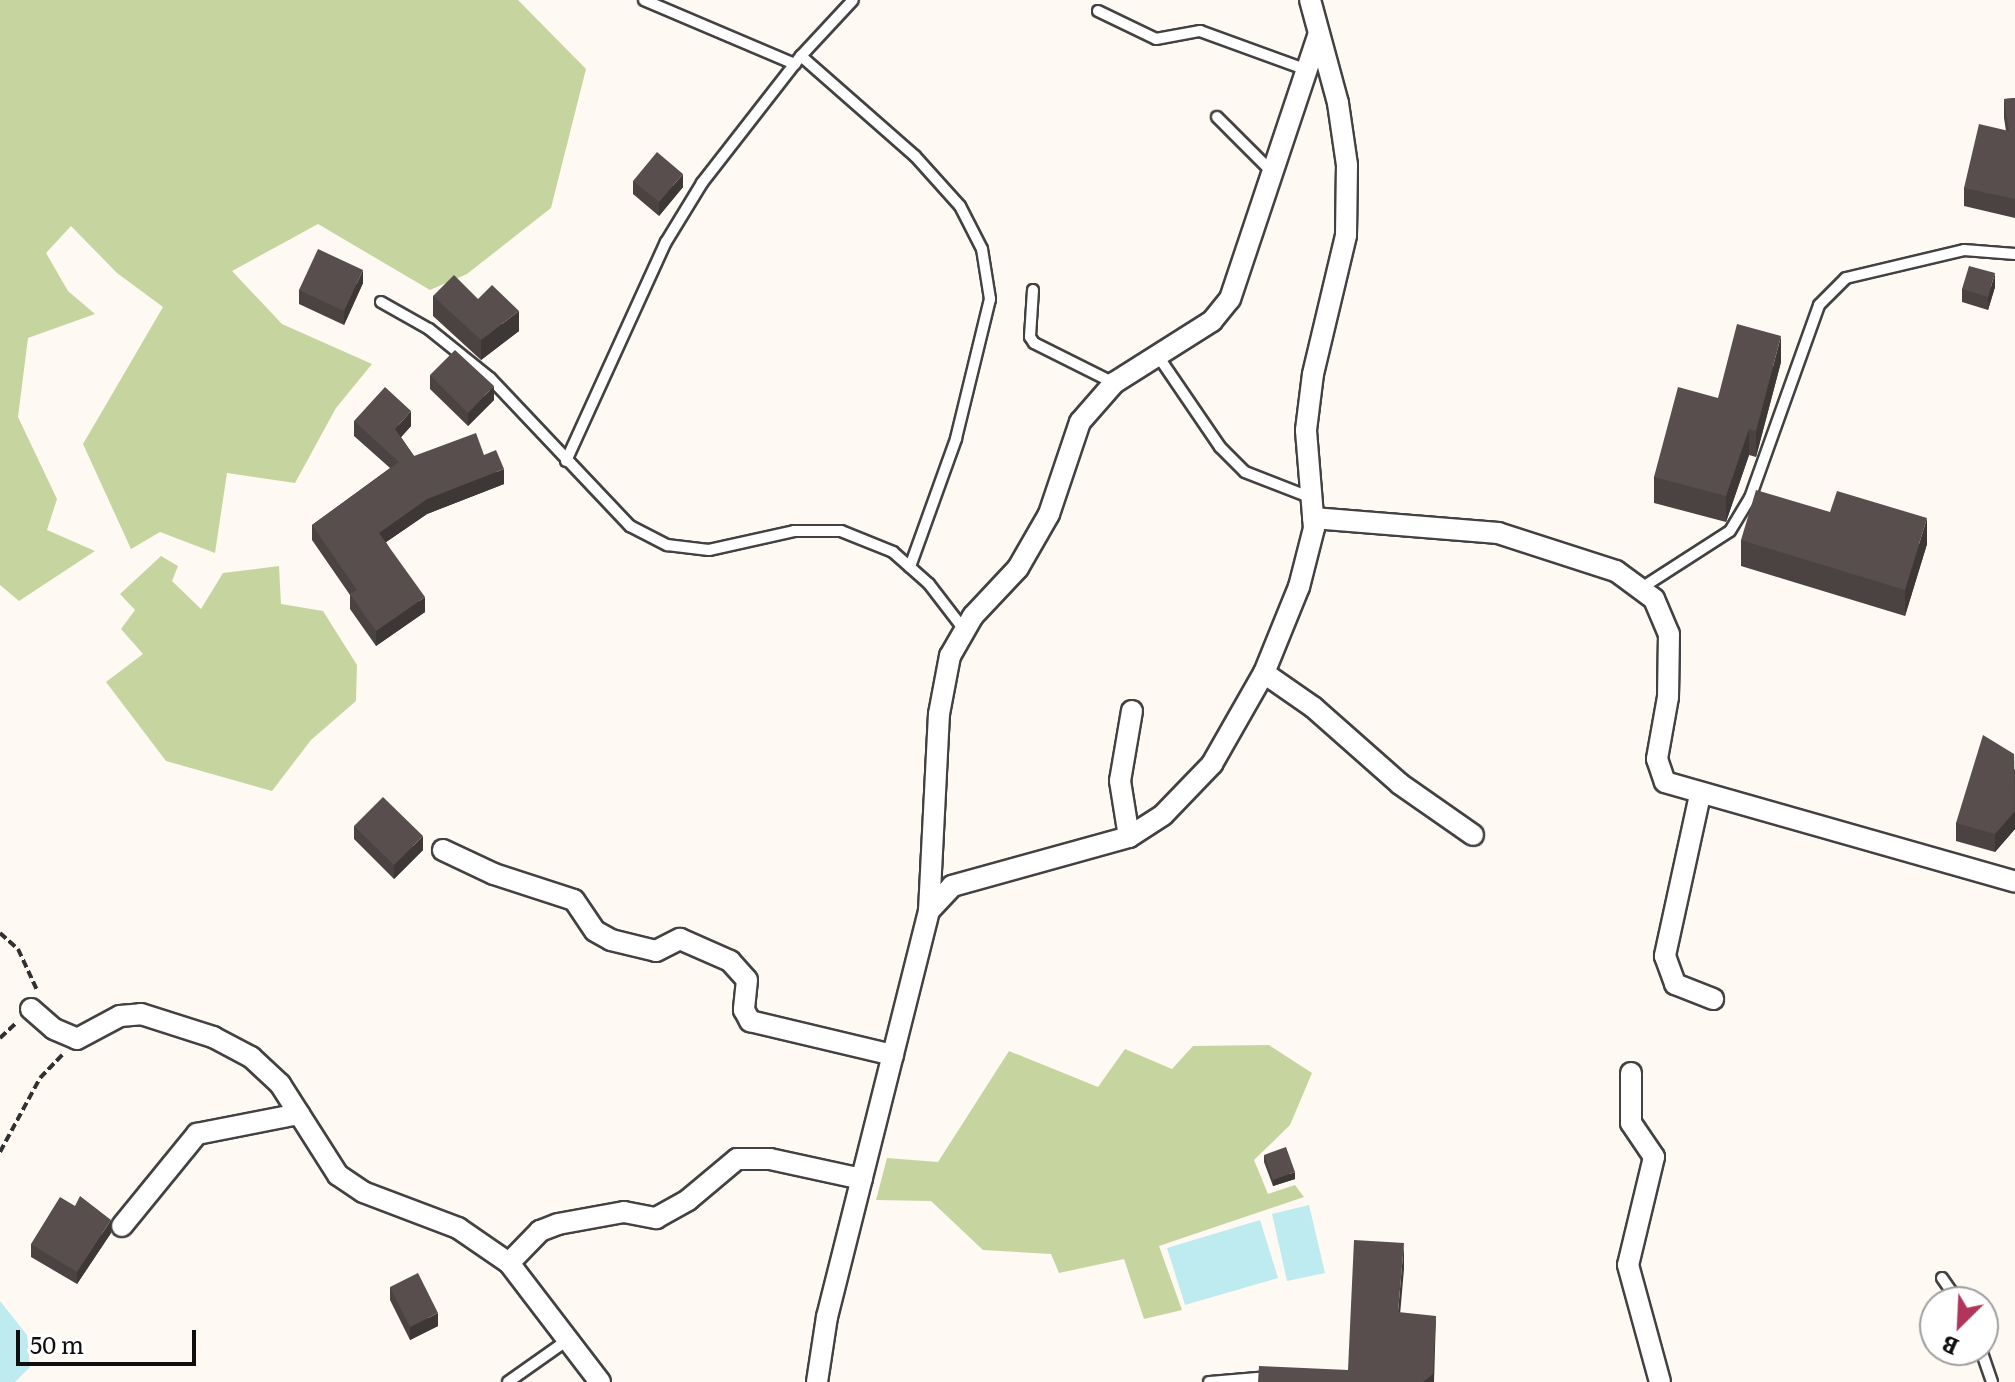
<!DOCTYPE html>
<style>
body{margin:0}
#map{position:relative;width:2015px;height:1382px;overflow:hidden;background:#fef9f3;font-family:Literata,serif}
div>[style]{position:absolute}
.forest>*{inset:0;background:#c6d5a0}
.water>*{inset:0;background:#bdebf0}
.path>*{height:4px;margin-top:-2px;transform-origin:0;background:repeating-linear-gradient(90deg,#313131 0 8px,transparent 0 12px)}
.roads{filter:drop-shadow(2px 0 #424242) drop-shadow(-2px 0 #424242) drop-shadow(0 2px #424242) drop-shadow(0 -2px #424242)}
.service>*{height:10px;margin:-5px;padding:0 5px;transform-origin:5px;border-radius:5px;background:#fff}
.minor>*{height:20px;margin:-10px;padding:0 10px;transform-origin:10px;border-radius:10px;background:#fff}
.wall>*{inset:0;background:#4b4342}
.shaded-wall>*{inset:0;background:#3d3736}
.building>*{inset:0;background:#574e4d}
span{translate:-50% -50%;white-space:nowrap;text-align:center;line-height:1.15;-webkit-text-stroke:8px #fff;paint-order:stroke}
.north{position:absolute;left:1919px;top:1286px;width:80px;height:80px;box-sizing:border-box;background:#fff;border:2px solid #9f9f9f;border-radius:50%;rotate:204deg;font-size:22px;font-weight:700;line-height:32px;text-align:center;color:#0f0f0f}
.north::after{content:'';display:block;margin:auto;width:28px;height:36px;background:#b2355c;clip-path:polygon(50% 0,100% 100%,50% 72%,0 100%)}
.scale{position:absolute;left:16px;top:1330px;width:180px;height:36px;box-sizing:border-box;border:4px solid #0f0f0f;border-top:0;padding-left:10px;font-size:24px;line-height:28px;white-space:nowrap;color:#0f0f0f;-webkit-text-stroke:6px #fff;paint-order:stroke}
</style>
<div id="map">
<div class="forest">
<div style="clip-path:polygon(0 0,518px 0,586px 69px,551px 208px,467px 274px,430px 290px,318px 224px,232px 271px,282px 324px,372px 364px,336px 408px,295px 483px,227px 473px,215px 553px,160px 532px,131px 549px,83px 444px,163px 307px,117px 273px,71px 226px,46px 253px,68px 291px,95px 314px,28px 338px,18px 417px,57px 499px,47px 530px,95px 551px,19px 601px,0 585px)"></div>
<div style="clip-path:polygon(161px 556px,178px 566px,172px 581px,201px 609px,223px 573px,279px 566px,281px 604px,323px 611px,357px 665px,356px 701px,311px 740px,272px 791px,166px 761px,106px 682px,143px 654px,121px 629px,135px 610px,120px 594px)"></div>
<div style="clip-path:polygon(1269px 1045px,1312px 1073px,1290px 1125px,1254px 1160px,1268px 1194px,1295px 1185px,1304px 1197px,1159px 1246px,1182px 1310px,1144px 1319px,1124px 1259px,1059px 1273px,1051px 1254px,983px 1250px,931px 1201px,876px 1200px,887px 1158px,938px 1162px,1009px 1051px,1098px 1087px,1125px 1049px,1172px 1069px,1193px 1046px)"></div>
</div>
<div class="water">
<div style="clip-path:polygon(1309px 1205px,1325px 1273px,1287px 1281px,1272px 1214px)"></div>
<div style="clip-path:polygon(1260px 1220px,1278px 1278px,1185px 1305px,1167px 1248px)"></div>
<div style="clip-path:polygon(0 1301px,27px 1335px,30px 1367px,15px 1382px,0 1382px)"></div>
</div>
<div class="path">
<div style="left:0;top:933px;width:24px;rotate:42deg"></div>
<div style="left:18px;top:949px;width:45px;rotate:65.1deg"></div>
<div style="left:0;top:1038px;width:22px;rotate:-43deg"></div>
<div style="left:0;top:1152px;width:84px;rotate:-61.6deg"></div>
<div style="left:40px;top:1078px;width:32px;rotate:-46deg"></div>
</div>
<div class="roads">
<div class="service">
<div style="left:644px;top:0;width:164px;rotate:23deg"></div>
<div style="left:1098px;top:11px;width:64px;rotate:25.8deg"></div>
<div style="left:1156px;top:39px;width:45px;rotate:-10.3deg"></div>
<div style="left:1200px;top:31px;width:114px;rotate:20deg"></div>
<div style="left:801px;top:56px;width:152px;rotate:41.3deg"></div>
<div style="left:915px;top:156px;width:67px;rotate:48deg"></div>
<div style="left:960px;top:206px;width:48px;rotate:62.9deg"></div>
<div style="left:982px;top:249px;width:51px;rotate:80.9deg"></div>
<div style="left:990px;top:299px;width:144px;rotate:103.7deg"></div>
<div style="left:956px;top:439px;width:136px;rotate:109.8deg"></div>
<div style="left:1217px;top:117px;width:79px;rotate:45deg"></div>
<div style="left:1033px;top:290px;width:47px;rotate:93.7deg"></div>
<div style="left:1030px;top:337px;width:7px;rotate:56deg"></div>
<div style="left:1034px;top:343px;width:89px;rotate:26.6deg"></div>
<div style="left:381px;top:302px;width:55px;rotate:29.4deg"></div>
<div style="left:429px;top:329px;width:78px;rotate:38.8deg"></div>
<div style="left:490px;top:378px;width:204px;rotate:46.6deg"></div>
<div style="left:630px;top:526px;width:42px;rotate:27.2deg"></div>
<div style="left:667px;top:545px;width:42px;rotate:6.8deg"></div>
<div style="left:709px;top:550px;width:87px;rotate:-12.6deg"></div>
<div style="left:794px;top:531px;width:47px"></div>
<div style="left:841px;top:531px;width:56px;rotate:22deg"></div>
<div style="left:893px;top:552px;width:48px;rotate:41.6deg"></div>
<div style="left:929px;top:584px;width:59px;rotate:52.5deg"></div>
<div style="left:1158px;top:356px;width:110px;rotate:55.7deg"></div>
<div style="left:1220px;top:447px;width:35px;rotate:45deg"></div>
<div style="left:1245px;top:472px;width:72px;rotate:21.2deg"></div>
<div style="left:566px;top:461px;width:241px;rotate:-65.5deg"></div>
<div style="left:666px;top:242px;width:69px;rotate:-58.6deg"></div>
<div style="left:702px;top:183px;width:161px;rotate:-52.1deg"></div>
<div style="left:801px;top:56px;width:76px;rotate:-47.1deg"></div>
<div style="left:1643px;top:587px;width:103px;rotate:-32.8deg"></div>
<div style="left:1730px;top:531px;width:39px;rotate:-59deg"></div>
<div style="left:1750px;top:498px;width:205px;rotate:-70.3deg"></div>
<div style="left:1819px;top:305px;width:38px;rotate:-45deg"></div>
<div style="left:1846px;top:278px;width:121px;rotate:-13.3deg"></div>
<div style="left:1964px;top:250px;width:51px;rotate:4.5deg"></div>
<div style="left:1942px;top:1278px;width:29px;rotate:55deg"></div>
<div style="left:1981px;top:1350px;width:34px;rotate:71deg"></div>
<div style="left:508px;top:1382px;width:75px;rotate:-35.2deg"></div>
<div style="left:1209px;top:1382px;width:61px;rotate:-4.7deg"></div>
</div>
<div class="minor">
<div style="left:1313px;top:518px;width:186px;rotate:4.6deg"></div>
<div style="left:1498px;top:533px;width:124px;rotate:17.9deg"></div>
<div style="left:1616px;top:571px;width:47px;rotate:36.4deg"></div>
<div style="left:1654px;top:599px;width:38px;rotate:67deg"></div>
<div style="left:1669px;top:634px;width:63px;rotate:90.9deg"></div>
<div style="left:1668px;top:697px;width:63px;rotate:100.1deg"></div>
<div style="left:1657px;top:759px;width:24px;rotate:71deg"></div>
<div style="left:1665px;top:782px;width:364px;rotate:15.9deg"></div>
<div style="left:1264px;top:673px;width:60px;rotate:34.8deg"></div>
<div style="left:1313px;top:707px;width:116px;rotate:41.5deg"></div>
<div style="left:1400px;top:784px;width:89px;rotate:34.9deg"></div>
<div style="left:1700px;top:795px;width:165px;rotate:102.3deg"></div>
<div style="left:1665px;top:956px;width:30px;rotate:70deg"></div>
<div style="left:1675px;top:984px;width:41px;rotate:21.5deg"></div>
<div style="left:1129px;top:837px;width:57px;rotate:-99.1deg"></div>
<div style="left:1120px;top:781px;width:71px;rotate:-80.3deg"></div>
<div style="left:443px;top:850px;width:56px;rotate:25.2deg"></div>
<div style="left:494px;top:874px;width:84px;rotate:18deg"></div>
<div style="left:574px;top:900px;width:37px;rotate:56deg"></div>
<div style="left:595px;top:931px;width:18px;rotate:29deg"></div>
<div style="left:611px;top:940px;width:46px;rotate:13.7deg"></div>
<div style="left:656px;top:951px;width:27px;rotate:-27deg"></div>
<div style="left:680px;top:939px;width:55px;rotate:23.7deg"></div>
<div style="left:730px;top:961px;width:25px;rotate:48deg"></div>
<div style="left:747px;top:980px;width:30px;rotate:96deg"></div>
<div style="left:744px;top:1010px;width:13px;rotate:61deg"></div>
<div style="left:750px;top:1021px;width:147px;rotate:13.4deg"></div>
<div style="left:929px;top:911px;width:197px;rotate:-87.1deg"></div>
<div style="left:939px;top:714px;width:59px;rotate:-79.3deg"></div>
<div style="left:950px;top:656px;width:46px;rotate:-60.1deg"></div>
<div style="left:973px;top:616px;width:66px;rotate:-46.8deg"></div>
<div style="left:1018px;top:568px;width:62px;rotate:-60.1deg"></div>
<div style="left:1049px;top:514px;width:97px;rotate:-71.4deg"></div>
<div style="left:1080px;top:422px;width:52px;rotate:-48.9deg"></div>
<div style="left:1114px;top:383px;width:116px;rotate:-32.3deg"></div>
<div style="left:1212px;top:321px;width:28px;rotate:-51deg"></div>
<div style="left:1230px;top:299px;width:277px;rotate:-71.5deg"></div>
<div style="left:31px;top:1009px;width:30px;rotate:41deg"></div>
<div style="left:54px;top:1029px;width:25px;rotate:23deg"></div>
<div style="left:77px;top:1039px;width:49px;rotate:-28.1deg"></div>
<div style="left:120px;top:1016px;width:21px;rotate:-5deg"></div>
<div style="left:141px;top:1014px;width:76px;rotate:17.7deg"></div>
<div style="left:213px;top:1037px;width:43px;rotate:27.8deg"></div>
<div style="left:251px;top:1057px;width:40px;rotate:43deg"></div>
<div style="left:280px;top:1084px;width:108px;rotate:57.5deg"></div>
<div style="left:338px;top:1175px;width:30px;rotate:34deg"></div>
<div style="left:363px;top:1192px;width:102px;rotate:20.8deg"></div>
<div style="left:458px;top:1228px;width:62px;rotate:34.5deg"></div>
<div style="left:509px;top:1263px;width:150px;rotate:52.6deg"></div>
<div style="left:1631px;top:1073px;width:50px;rotate:90deg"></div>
<div style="left:1631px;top:1123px;width:41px;rotate:55.9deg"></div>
<div style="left:1654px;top:1157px;width:111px;rotate:103.5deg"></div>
<div style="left:1628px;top:1265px;width:121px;rotate:74.7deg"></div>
<div style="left:122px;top:1226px;width:119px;rotate:-50.8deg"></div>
<div style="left:197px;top:1134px;width:104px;rotate:-11.1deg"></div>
<div style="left:509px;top:1263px;width:45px;rotate:-45.9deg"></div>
<div style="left:540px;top:1231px;width:19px;rotate:-21deg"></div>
<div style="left:558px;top:1224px;width:67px;rotate:-10.3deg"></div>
<div style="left:624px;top:1212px;width:33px;rotate:11deg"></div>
<div style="left:656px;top:1218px;width:37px;rotate:-29deg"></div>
<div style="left:688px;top:1200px;width:64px;rotate:-39.9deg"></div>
<div style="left:737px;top:1159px;width:33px"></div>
<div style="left:770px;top:1159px;width:94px;rotate:12.3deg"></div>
<div style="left:817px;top:1382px;width:66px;rotate:-81.3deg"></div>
<div style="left:827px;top:1317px;width:419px;rotate:-75.9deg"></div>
<div style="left:929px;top:911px;width:34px;rotate:-47deg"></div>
<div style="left:952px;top:886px;width:184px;rotate:-15.5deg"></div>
<div style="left:1129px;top:837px;width:40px;rotate:-32.9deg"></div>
<div style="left:1163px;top:815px;width:71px;rotate:-46.1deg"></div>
<div style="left:1212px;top:764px;width:105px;rotate:-60.3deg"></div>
<div style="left:1264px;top:673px;width:93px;rotate:-67.9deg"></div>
<div style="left:1299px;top:587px;width:61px;rotate:-75.7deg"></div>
<div style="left:1314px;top:528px;width:98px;rotate:-94.7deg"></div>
<div style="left:1306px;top:430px;width:56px;rotate:-82.9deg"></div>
<div style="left:1313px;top:374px;width:143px;rotate:-76.6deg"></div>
<div style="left:1346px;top:235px;width:70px;rotate:-89.2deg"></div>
<div style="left:1347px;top:165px;width:63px;rotate:-98.3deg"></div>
<div style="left:1338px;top:103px;width:107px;rotate:-105.2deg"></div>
</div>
</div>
<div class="wall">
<div style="clip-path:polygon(2015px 98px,2015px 218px,1964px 206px,1964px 188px,2006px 131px,2004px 118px,2004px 99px)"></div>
<div style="clip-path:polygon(633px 181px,683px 187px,659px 216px,633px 194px)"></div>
<div style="clip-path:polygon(363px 283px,344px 325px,299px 304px,299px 290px)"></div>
<div style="clip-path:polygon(1995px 287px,1988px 310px,1962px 302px,1962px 289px)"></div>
<div style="clip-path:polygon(433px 296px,519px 331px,481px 360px,433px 316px)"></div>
<div style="clip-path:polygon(1781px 362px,1756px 457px,1749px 455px,1726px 522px,1654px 503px,1654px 477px,1718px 398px)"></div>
<div style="clip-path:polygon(430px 375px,494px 400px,468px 426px,430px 389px)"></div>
<div style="clip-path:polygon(354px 421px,411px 426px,401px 437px,414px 456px,484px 455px,504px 484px,427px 514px,386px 542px,425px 612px,376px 646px,350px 609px,350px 595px,312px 540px,312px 525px,390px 468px,354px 436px)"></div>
<div style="clip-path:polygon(1741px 540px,1927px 544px,1905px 616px,1741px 566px)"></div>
<div style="clip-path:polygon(2015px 769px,2015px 829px,1995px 852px,1956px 841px,1956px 823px)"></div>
<div style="clip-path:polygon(354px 826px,423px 850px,394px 879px,354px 839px)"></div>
<div style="clip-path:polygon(1264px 1155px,1295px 1179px,1273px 1186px,1264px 1162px)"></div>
<div style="clip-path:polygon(111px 1233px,77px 1284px,31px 1257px,31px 1244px)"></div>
<div style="clip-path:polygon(390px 1287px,438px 1326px,410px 1340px,390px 1300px)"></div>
</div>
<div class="shaded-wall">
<div style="clip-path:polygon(683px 174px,683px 187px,659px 216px,659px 202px)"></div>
<div style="clip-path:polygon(363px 270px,363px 283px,344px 325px,344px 311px)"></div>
<div style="clip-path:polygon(1995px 273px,1995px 287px,1988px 310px,1988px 297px)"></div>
<div style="clip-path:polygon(519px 311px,519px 331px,481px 360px,481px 340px)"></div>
<div style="clip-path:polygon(1781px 336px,1781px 362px,1756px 457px,1756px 431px)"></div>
<div style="clip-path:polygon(494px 386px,494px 400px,468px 426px,468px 413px)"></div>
<div style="clip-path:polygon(411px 411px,411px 426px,395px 444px,395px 429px)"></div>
<div style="clip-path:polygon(1749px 429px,1749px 455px,1726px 522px,1726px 496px)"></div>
<div style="clip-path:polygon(504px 469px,504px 484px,427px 514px,379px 547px,379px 533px,427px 499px)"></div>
<div style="clip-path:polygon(1927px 518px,1927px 544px,1905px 616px,1905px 590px)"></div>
<div style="clip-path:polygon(425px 597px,425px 612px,376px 646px,376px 631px)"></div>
<div style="clip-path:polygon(2015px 811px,2015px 829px,1995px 852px,1995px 834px)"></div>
<div style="clip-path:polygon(423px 836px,423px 850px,394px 879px,394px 865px)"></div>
<div style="clip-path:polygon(1295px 1172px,1295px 1179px,1273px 1186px,1273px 1180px)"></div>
<div style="clip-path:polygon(111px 1220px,111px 1233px,77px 1284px,77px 1272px)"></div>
<div style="clip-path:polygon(1404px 1243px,1404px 1269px,1398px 1338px,1398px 1312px)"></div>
<div style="clip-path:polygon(438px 1313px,438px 1326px,410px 1340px,410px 1327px)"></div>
<div style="clip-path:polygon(1436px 1316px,1434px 1382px,1423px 1382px)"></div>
</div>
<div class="building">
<div style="clip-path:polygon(2015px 98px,2015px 199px,1964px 188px,1979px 124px,2009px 131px,2004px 99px)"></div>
<div style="clip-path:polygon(657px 152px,683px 174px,659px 202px,633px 181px)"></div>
<div style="clip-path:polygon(318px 249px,363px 270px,344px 311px,299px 290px)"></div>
<div style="clip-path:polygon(1969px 266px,1995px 273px,1988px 297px,1962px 289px)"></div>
<div style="clip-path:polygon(454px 275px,478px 299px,492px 285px,519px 311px,481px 340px,433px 296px)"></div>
<div style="clip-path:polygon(1737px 324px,1781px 336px,1756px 431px,1749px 429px,1726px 496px,1654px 477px,1678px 387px,1718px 398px)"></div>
<div style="clip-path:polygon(455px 350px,494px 386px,468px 413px,430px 375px)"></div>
<div style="clip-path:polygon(385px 387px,411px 411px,395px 429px,414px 456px,476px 433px,484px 455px,496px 450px,504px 469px,427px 499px,379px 533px,425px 597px,376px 631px,350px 594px,357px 590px,312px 525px,399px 462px,354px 421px)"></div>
<div style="clip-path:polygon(1756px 490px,1830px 512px,1837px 491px,1927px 518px,1905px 590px,1741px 540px)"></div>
<div style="clip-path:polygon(1983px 735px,2014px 754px,2015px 811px,1995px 834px,1956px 823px)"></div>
<div style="clip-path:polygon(383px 797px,423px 836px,394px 865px,354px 826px)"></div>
<div style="clip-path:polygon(1286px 1147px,1295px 1172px,1273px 1180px,1264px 1155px)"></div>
<div style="clip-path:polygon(80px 1196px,111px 1220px,77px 1272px,31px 1244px,60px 1197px,75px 1206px)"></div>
<div style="clip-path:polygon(1354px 1240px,1404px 1243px,1398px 1312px,1436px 1316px,1433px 1374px,1423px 1382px,1258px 1382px,1259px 1366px,1348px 1370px)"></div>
<div style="clip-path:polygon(418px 1273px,438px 1313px,410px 1327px,390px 1287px)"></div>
</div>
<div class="north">B</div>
<div class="scale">50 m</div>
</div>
